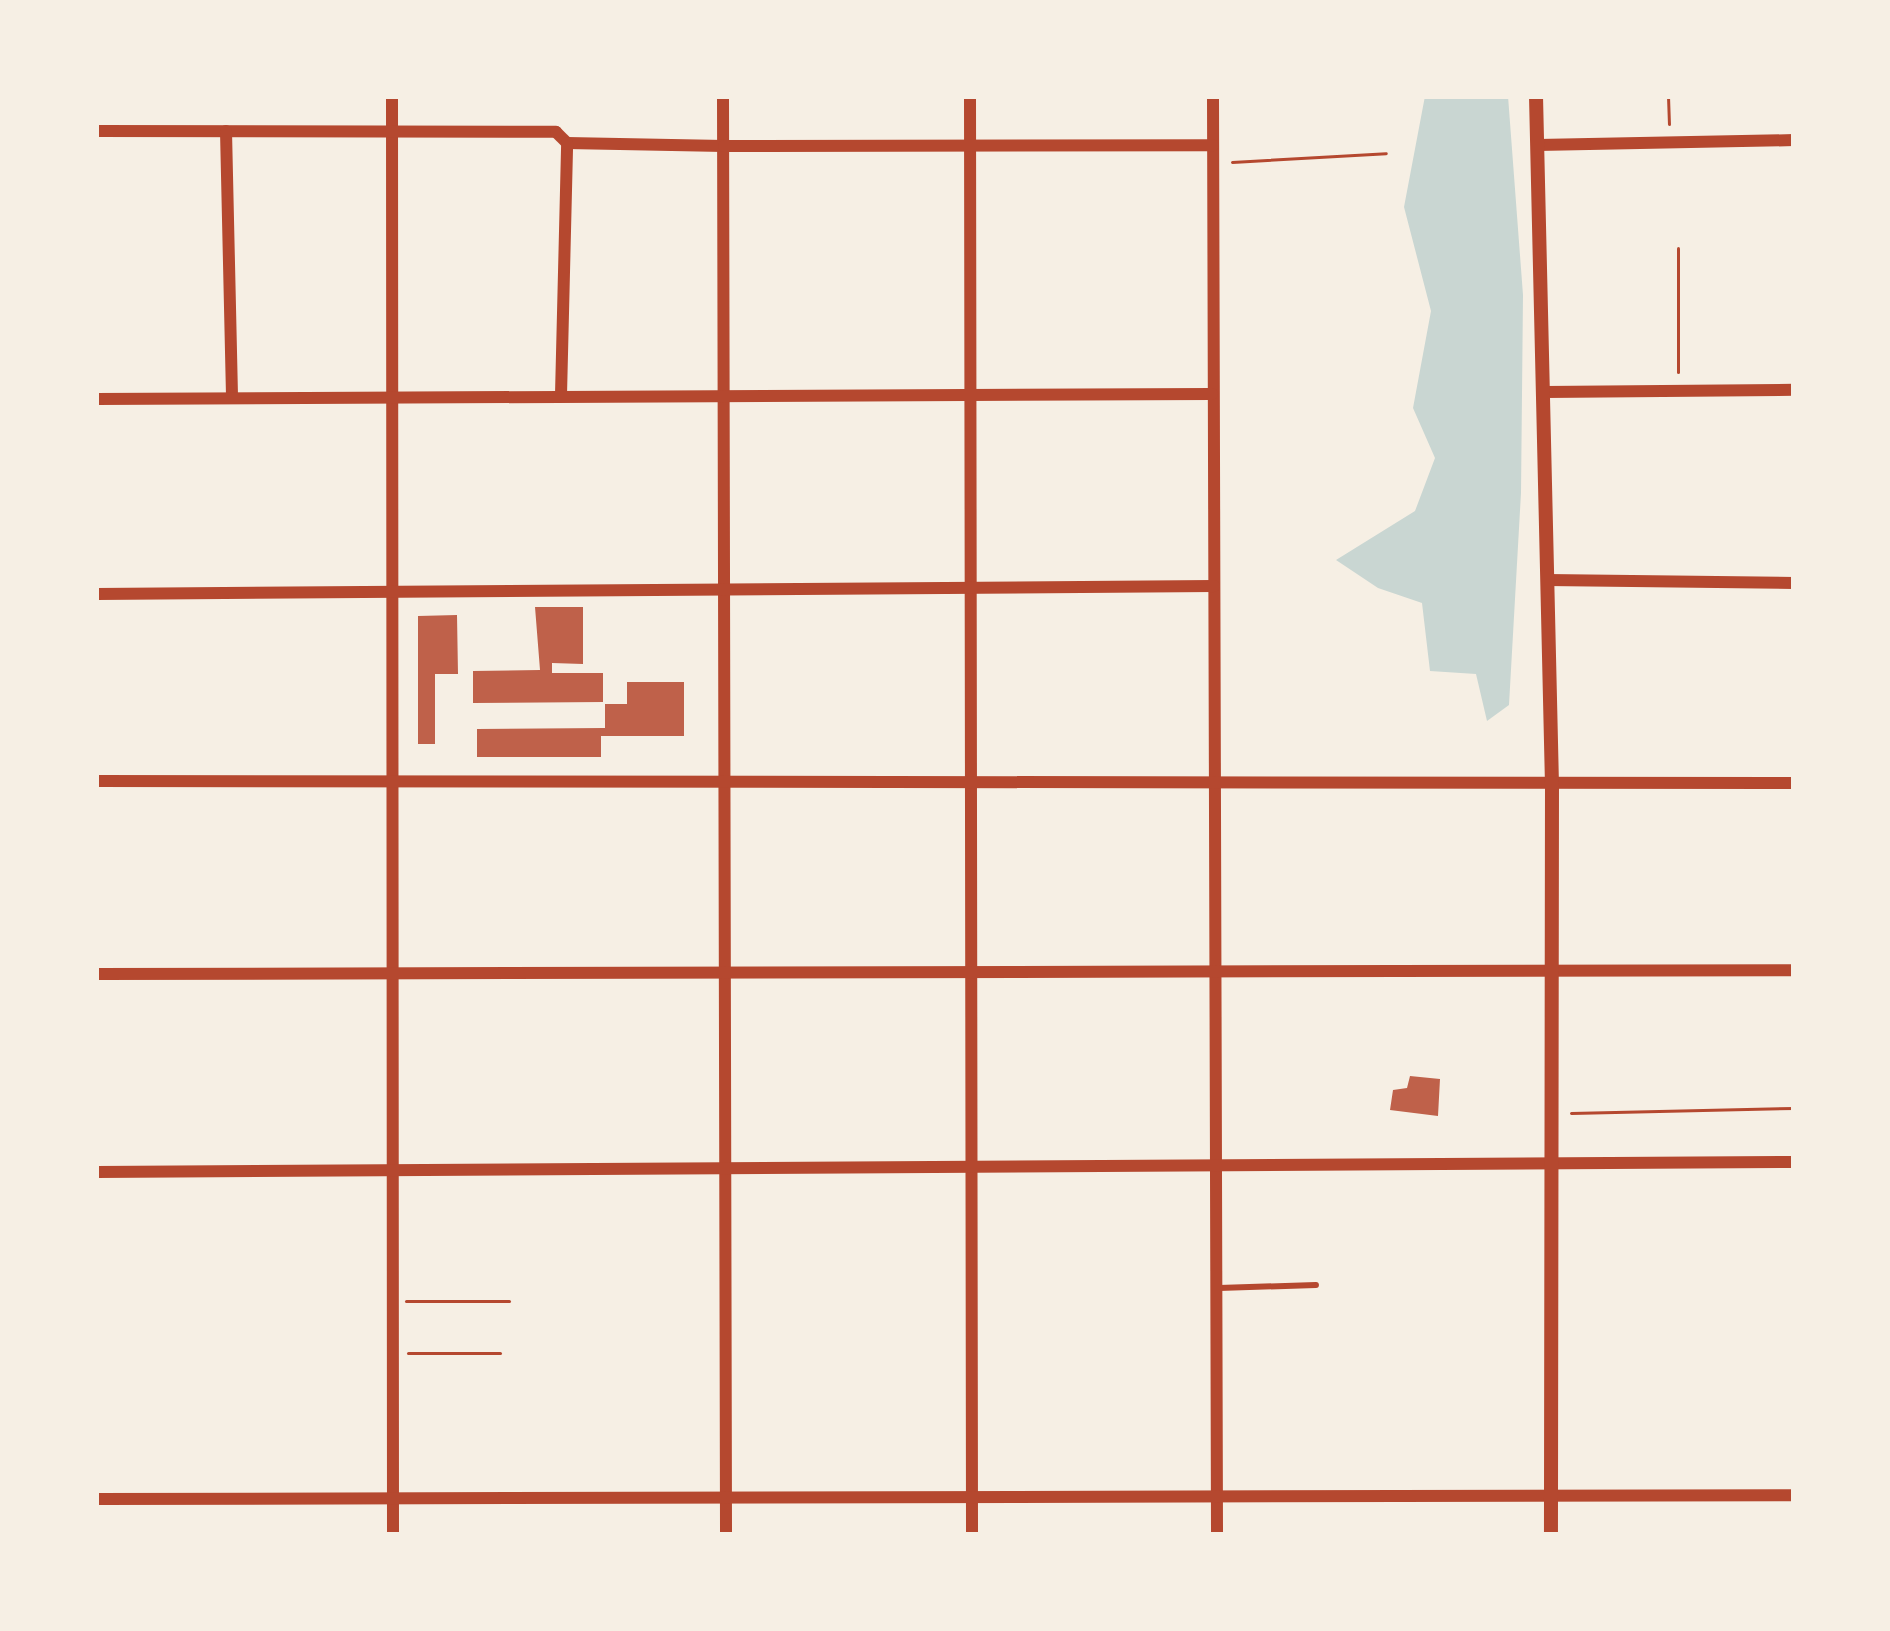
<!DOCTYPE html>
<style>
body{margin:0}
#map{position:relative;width:1890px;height:1631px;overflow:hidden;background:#f6efe4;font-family:Inter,sans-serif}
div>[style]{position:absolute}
.water>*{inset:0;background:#c9d6d2}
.building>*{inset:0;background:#bf614a}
.path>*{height:3px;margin:-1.5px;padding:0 1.5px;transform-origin:1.5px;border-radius:1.5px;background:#b5482f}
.service>*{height:6px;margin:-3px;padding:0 3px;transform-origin:3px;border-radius:3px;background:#b5482f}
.minor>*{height:12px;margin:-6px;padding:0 6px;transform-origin:6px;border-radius:6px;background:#b5482f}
.tertiary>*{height:14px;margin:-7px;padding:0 7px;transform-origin:7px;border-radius:7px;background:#b5482f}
span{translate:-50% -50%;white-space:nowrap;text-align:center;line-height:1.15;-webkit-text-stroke:9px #f6efe4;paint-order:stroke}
.frame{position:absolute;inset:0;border:99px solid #f6efe4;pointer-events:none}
</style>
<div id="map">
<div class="water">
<div style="clip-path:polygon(1425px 96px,1508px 96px,1523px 295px,1521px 493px,1509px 705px,1487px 721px,1476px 674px,1430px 671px,1422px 603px,1378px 588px,1336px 560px,1415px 511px,1435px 458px,1413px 408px,1431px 311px,1404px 207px)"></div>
</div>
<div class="building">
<div style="clip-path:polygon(535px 607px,583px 607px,583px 664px,552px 663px,552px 673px,603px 673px,603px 702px,473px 703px,473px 671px,540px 670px)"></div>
<div style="clip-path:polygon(457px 615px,458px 674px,435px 674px,435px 744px,418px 744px,418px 616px)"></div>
<div style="clip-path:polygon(627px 682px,684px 682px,684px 736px,601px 736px,601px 757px,477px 757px,477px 729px,605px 728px,605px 704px,627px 704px)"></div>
<div style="clip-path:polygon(1410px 1076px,1440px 1079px,1438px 1116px,1390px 1110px,1393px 1090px,1407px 1088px)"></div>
</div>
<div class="path">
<div style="left:1668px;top:96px;width:28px;rotate:88deg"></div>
<div style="left:1232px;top:162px;width:154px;rotate:-3.3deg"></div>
<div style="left:1678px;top:372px;width:124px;rotate:-90deg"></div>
<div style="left:1571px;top:1113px;width:223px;rotate:-1.3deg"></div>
<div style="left:406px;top:1301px;width:103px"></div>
<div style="left:408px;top:1353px;width:92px"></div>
</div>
<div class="service">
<div style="left:1219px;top:1288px;width:97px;rotate:-1.8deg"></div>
</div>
<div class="minor">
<div style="left:392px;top:96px;width:1439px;rotate:89.96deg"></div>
<div style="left:723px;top:96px;width:1439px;rotate:89.88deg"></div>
<div style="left:970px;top:96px;width:1439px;rotate:89.92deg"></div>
<div style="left:1213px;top:96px;width:1439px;rotate:89.84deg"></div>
<div style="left:96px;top:131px;width:460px;rotate:0.1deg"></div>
<div style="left:556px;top:132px;width:16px;rotate:45deg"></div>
<div style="left:567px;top:143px;width:157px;rotate:1.1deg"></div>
<div style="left:724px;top:146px;width:489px;rotate:-0.1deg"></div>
<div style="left:226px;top:131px;width:264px;rotate:88.7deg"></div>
<div style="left:1538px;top:145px;width:256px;rotate:-1.1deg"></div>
<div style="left:1545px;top:392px;width:249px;rotate:-0.5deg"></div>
<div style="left:561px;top:395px;width:252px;rotate:-88.6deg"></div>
<div style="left:96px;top:399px;width:1116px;rotate:-0.26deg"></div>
<div style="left:1547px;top:580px;width:247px;rotate:0.7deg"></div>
<div style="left:96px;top:594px;width:1118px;rotate:-0.41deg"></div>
<div style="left:96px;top:781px;width:1698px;rotate:0.07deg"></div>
<div style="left:96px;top:974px;width:1698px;rotate:-0.13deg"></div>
<div style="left:96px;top:1172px;width:1698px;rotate:-0.34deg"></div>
<div style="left:96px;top:1499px;width:1698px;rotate:-0.13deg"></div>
</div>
<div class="tertiary">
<div style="left:1536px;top:96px;width:687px;rotate:88.67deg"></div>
<div style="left:1552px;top:783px;width:752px;rotate:90.08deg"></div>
</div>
<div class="frame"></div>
</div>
